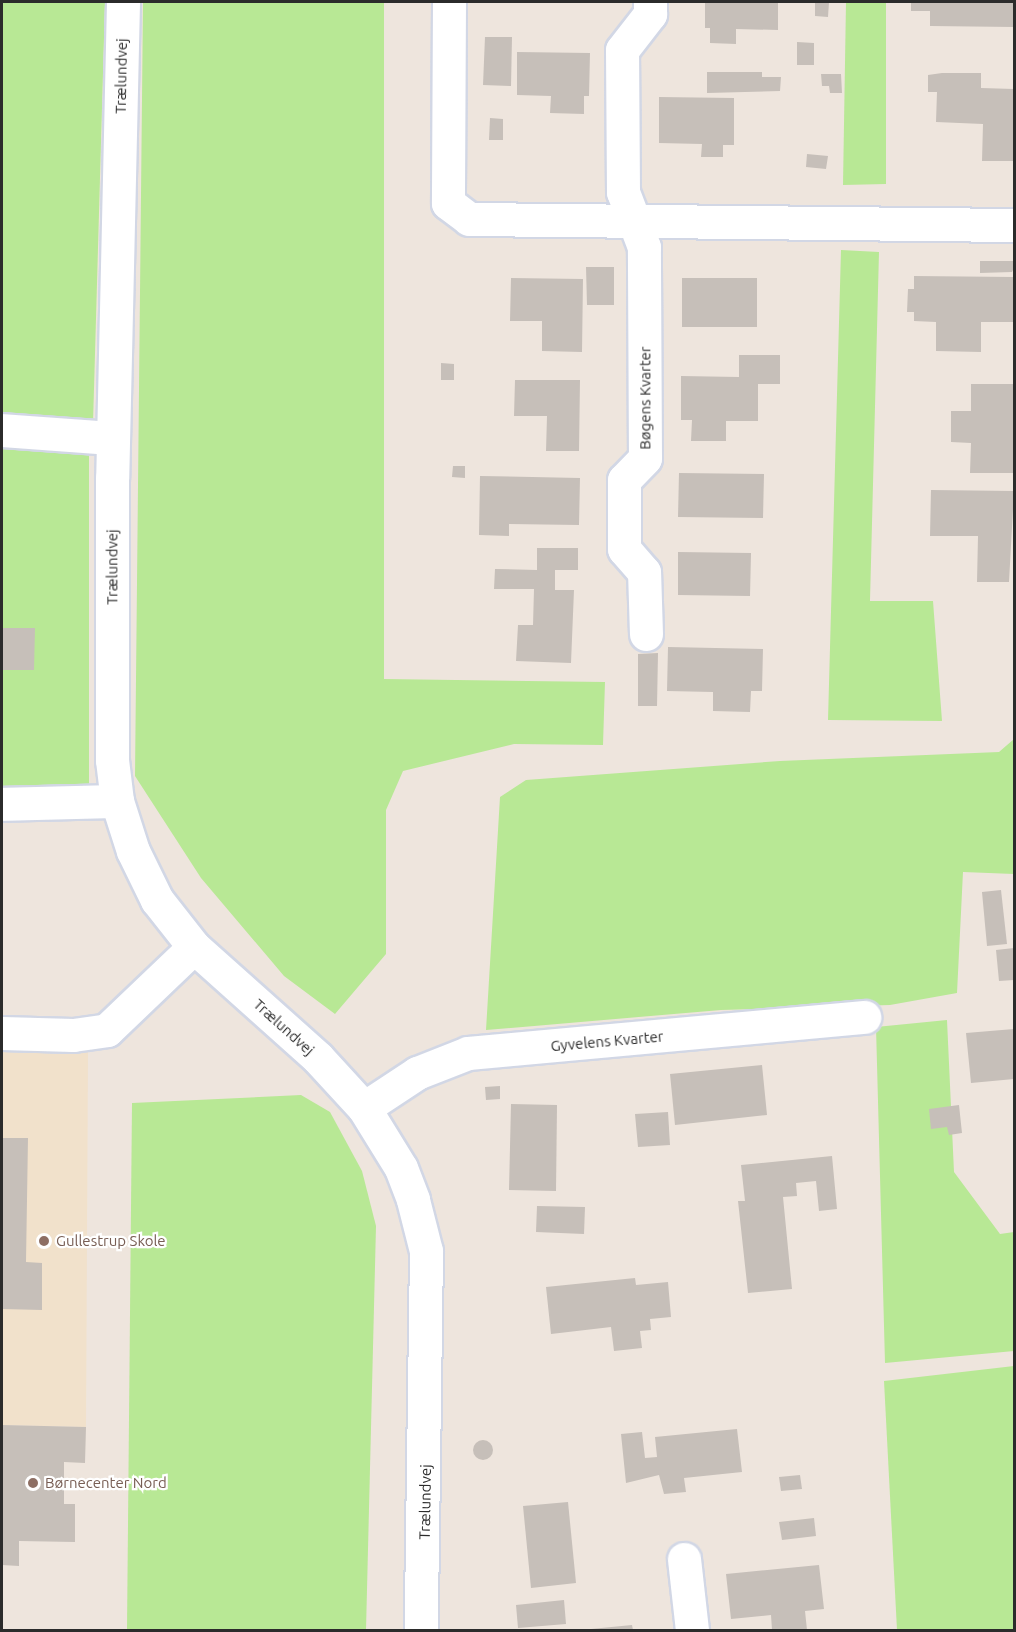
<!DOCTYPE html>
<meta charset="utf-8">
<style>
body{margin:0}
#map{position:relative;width:1016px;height:1632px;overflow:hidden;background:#eee5dd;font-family:Ubuntu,sans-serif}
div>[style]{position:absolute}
.education>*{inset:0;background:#f1e1cb}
.green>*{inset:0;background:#b8e895}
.building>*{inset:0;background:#c6bfb9}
.round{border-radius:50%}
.roads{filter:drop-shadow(2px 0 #d2d7e5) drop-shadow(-2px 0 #d2d7e5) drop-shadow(0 2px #d2d7e5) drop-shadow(0 -2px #d2d7e5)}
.minor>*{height:33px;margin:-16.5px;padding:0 16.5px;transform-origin:16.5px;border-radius:16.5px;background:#fff}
.dots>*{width:16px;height:16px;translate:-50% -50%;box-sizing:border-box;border:3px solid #fff;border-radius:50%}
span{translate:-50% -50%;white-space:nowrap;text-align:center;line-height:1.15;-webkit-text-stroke:4.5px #fff;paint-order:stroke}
.street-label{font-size:15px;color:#2b2b2b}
.education-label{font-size:15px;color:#785e54}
.left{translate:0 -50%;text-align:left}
.frame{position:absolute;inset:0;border:3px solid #2b2b2b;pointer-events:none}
</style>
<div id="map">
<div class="education">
<div style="clip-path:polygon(5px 1046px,88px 1052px,86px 1427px,2px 1425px,2px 1056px)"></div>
</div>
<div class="green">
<div style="clip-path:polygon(2px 2px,105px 2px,93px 424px,2px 425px)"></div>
<div style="clip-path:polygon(143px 2px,384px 2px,384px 679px,605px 682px,603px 745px,514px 744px,403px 771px,386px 810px,386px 954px,335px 1014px,284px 976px,201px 878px,135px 776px)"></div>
<div style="clip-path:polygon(846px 2px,886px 2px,886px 184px,843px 185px)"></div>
<div style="clip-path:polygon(841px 250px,879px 252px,870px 601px,933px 601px,942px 721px,828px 720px)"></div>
<div style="clip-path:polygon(2px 448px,89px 453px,89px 785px,2px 786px)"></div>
<div style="clip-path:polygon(1014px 739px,1014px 874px,963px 872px,957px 993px,890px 1005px,721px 1010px,486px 1030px,500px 797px,526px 780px,780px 761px,999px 752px)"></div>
<div style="clip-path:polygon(947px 1020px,954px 1172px,1000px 1234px,1014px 1232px,1014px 1351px,885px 1363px,876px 1027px)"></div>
<div style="clip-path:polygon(301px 1095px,330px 1112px,362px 1171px,376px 1226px,366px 1630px,127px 1630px,132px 1103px)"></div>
<div style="clip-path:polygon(1014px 1366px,1014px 1630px,897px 1630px,884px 1381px)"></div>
</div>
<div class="building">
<div style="clip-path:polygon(705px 2px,778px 2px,778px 30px,736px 29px,736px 44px,710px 43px,710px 28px,705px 28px)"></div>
<div style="clip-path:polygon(815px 2px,829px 2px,828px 17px,815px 16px)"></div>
<div style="clip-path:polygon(911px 2px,1014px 2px,1014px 27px,930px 26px,930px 11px,911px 11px)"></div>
<div style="clip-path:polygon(485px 37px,512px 37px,511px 86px,483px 85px)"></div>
<div style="clip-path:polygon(797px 42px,814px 43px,814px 65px,797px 65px)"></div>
<div style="clip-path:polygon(517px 52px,590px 53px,589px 96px,584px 96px,584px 114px,550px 113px,551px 96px,517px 95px)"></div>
<div style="clip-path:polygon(707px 72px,762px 72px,762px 77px,781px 77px,780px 91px,707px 93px)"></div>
<div style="clip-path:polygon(942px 73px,981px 73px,981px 88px,1014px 89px,1014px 161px,982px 161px,983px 124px,936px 122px,937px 92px,928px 92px,928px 75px)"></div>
<div style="clip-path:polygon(821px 74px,841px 74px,842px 93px,830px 93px,829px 86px,822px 86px)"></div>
<div style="clip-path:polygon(659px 97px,734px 98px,734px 145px,723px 145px,723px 157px,701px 157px,702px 144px,659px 143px)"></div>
<div style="clip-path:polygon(490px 118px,503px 119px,503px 140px,489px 140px)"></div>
<div style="clip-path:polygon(807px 154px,828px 156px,826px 169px,806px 167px)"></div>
<div style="clip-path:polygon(980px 261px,1014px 261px,1014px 268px,1012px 272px,980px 273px)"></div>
<div style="clip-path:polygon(586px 267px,614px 267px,614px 305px,587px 305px)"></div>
<div style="clip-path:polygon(914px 276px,1014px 277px,1014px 322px,981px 322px,981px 352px,936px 351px,936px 322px,914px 321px,914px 312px,907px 312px,908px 289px,914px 289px)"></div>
<div style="clip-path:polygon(511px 278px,583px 279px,582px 352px,542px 351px,542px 321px,510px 321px)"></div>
<div style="clip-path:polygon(682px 278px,757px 278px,757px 327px,682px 327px)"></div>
<div style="clip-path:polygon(739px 355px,780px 355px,780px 384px,758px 384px,758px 421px,726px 421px,726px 441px,691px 441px,692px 420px,681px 420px,681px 376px,739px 377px)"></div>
<div style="clip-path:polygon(441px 363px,454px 364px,454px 380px,441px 380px)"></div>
<div style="clip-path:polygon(515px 380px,580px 380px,579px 451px,546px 451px,547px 416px,514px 416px)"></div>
<div style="clip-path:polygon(971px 384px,1014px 384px,1014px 473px,970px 473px,971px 443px,951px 442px,951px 411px,971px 411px)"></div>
<div style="clip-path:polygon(453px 466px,465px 466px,465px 478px,452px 477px)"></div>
<div style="clip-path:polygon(679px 473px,764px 474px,763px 518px,678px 517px)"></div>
<div style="clip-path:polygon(480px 476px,580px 478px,579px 525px,509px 524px,509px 536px,479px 535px)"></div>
<div style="clip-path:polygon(931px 490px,1014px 491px,1009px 582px,977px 582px,978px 536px,930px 536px)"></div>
<div style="clip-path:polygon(537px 548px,578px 548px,578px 570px,555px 570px,555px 590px,574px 590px,571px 663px,516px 661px,518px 625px,533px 625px,534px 589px,494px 589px,495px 569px,537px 570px)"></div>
<div style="clip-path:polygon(678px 552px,751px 553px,750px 596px,678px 595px)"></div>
<div style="clip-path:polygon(2px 628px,35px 628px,34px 670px,2px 670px)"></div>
<div style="clip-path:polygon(668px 647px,763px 649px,762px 691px,751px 691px,750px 712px,713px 711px,713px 692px,667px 691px)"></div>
<div style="clip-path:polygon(658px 653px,657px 706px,638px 706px,638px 654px)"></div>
<div style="clip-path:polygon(1001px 890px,1007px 944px,987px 946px,982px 892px)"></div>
<div style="clip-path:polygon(1014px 948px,1014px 980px,999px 981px,996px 950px)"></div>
<div style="clip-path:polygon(1014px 1029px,1014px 1079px,971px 1083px,966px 1033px)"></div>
<div style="clip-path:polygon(762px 1065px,767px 1115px,675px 1125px,670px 1074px)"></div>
<div style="clip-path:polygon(500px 1086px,500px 1099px,486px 1100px,485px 1087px)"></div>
<div style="clip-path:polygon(511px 1104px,557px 1105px,556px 1191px,509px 1190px)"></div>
<div style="clip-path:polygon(959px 1105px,962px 1133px,949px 1135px,947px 1127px,931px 1129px,929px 1109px)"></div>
<div style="clip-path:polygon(668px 1112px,670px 1145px,638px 1147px,635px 1114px)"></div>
<div style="clip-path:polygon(2px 1138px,28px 1138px,26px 1262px,42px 1263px,42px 1310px,2px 1309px)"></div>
<div style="clip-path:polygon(832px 1156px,837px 1209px,819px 1211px,816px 1181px,796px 1183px,797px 1196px,783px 1197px,792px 1289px,748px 1293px,738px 1201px,745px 1201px,741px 1165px)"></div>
<div style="clip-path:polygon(537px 1206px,585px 1207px,584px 1234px,536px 1232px)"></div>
<div style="clip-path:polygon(635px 1278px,636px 1285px,668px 1282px,671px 1317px,650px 1319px,651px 1330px,640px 1331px,642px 1348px,614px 1351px,611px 1327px,551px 1334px,546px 1287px)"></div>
<div style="clip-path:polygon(2px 1425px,86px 1427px,85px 1463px,64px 1462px,64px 1504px,75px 1504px,75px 1542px,19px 1541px,19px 1566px,2px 1565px)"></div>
<div style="clip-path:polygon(737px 1429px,742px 1472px,684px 1478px,686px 1492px,664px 1494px,659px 1475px,626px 1483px,621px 1434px,642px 1432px,645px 1458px,657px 1457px,655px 1437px)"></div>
<div class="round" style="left:473px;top:1440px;width:20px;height:20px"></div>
<div style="clip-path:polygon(800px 1475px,802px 1489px,781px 1491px,779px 1477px)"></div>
<div style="clip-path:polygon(568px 1502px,576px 1583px,531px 1588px,523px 1506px)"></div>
<div style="clip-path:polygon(814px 1518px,816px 1536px,782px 1540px,779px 1522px)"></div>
<div style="clip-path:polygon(819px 1565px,824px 1609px,805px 1611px,807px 1630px,772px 1630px,771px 1615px,731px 1619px,726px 1574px)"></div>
<div style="clip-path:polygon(564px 1600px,566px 1624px,518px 1628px,516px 1605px)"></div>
<div style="clip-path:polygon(632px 1625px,633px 1630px,591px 1630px,591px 1629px)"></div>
</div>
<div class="roads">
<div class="minor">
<div style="left:123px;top:2px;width:476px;rotate:91.3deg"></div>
<div style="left:112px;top:478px;width:282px;rotate:90deg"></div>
<div style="left:112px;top:760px;width:41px;rotate:83deg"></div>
<div style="left:117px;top:801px;width:52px;rotate:72.3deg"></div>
<div style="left:133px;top:851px;width:55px;rotate:63.9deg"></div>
<div style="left:157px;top:900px;width:60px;rotate:51.8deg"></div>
<div style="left:194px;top:947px;width:166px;rotate:41.8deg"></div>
<div style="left:318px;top:1058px;width:68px;rotate:47.4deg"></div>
<div style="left:364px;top:1108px;width:70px;rotate:58.3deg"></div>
<div style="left:401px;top:1168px;width:34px;rotate:69deg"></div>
<div style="left:413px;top:1200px;width:53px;rotate:75.7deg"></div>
<div style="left:426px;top:1251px;width:379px;rotate:90.8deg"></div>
<div style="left:449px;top:2px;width:201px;rotate:90.3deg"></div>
<div style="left:448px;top:203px;width:26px;rotate:37deg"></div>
<div style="left:469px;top:219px;width:545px;rotate:0.63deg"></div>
<div style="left:2px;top:430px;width:110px;rotate:4.2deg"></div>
<div style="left:646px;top:634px;width:62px;rotate:-91.8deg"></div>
<div style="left:644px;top:572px;width:30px;rotate:-131deg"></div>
<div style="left:624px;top:549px;width:69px;rotate:-90deg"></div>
<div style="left:624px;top:480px;width:30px;rotate:-46deg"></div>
<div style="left:645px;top:458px;width:211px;rotate:-90.3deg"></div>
<div style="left:644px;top:247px;width:59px;rotate:-110.9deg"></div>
<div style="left:623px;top:192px;width:142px;rotate:-90.4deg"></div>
<div style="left:622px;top:50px;width:46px;rotate:-52.1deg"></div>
<div style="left:650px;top:14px;width:12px;rotate:-90deg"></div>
<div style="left:2px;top:804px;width:115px;rotate:-1.5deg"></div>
<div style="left:2px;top:1033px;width:71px;rotate:1.6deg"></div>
<div style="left:73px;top:1035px;width:34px;rotate:-8deg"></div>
<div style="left:107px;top:1030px;width:120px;rotate:-43.7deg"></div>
<div style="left:364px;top:1108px;width:64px;rotate:-33.4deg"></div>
<div style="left:417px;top:1073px;width:55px;rotate:-21.4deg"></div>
<div style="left:468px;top:1053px;width:398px;rotate:-5.2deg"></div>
<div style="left:684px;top:1559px;width:71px;rotate:83.6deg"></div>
</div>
</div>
<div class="dots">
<div style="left:44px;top:1241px;background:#8d6e63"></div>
<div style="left:33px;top:1483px;background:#8d6e63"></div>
</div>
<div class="street-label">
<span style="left:121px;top:76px;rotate:-89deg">Trælundvej</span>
<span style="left:645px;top:398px;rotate:-90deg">Bøgens Kvarter</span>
<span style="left:112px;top:567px;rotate:-90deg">Trælundvej</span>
<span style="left:284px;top:1027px;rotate:42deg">Trælundvej</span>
<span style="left:607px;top:1041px;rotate:-5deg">Gyvelens Kvarter</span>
<span style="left:425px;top:1502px;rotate:-89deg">Trælundvej</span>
</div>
<div class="education-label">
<span class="left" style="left:56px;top:1241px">Gullestrup Skole</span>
<span class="left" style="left:45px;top:1483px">Børnecenter Nord</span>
</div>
<div class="frame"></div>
</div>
